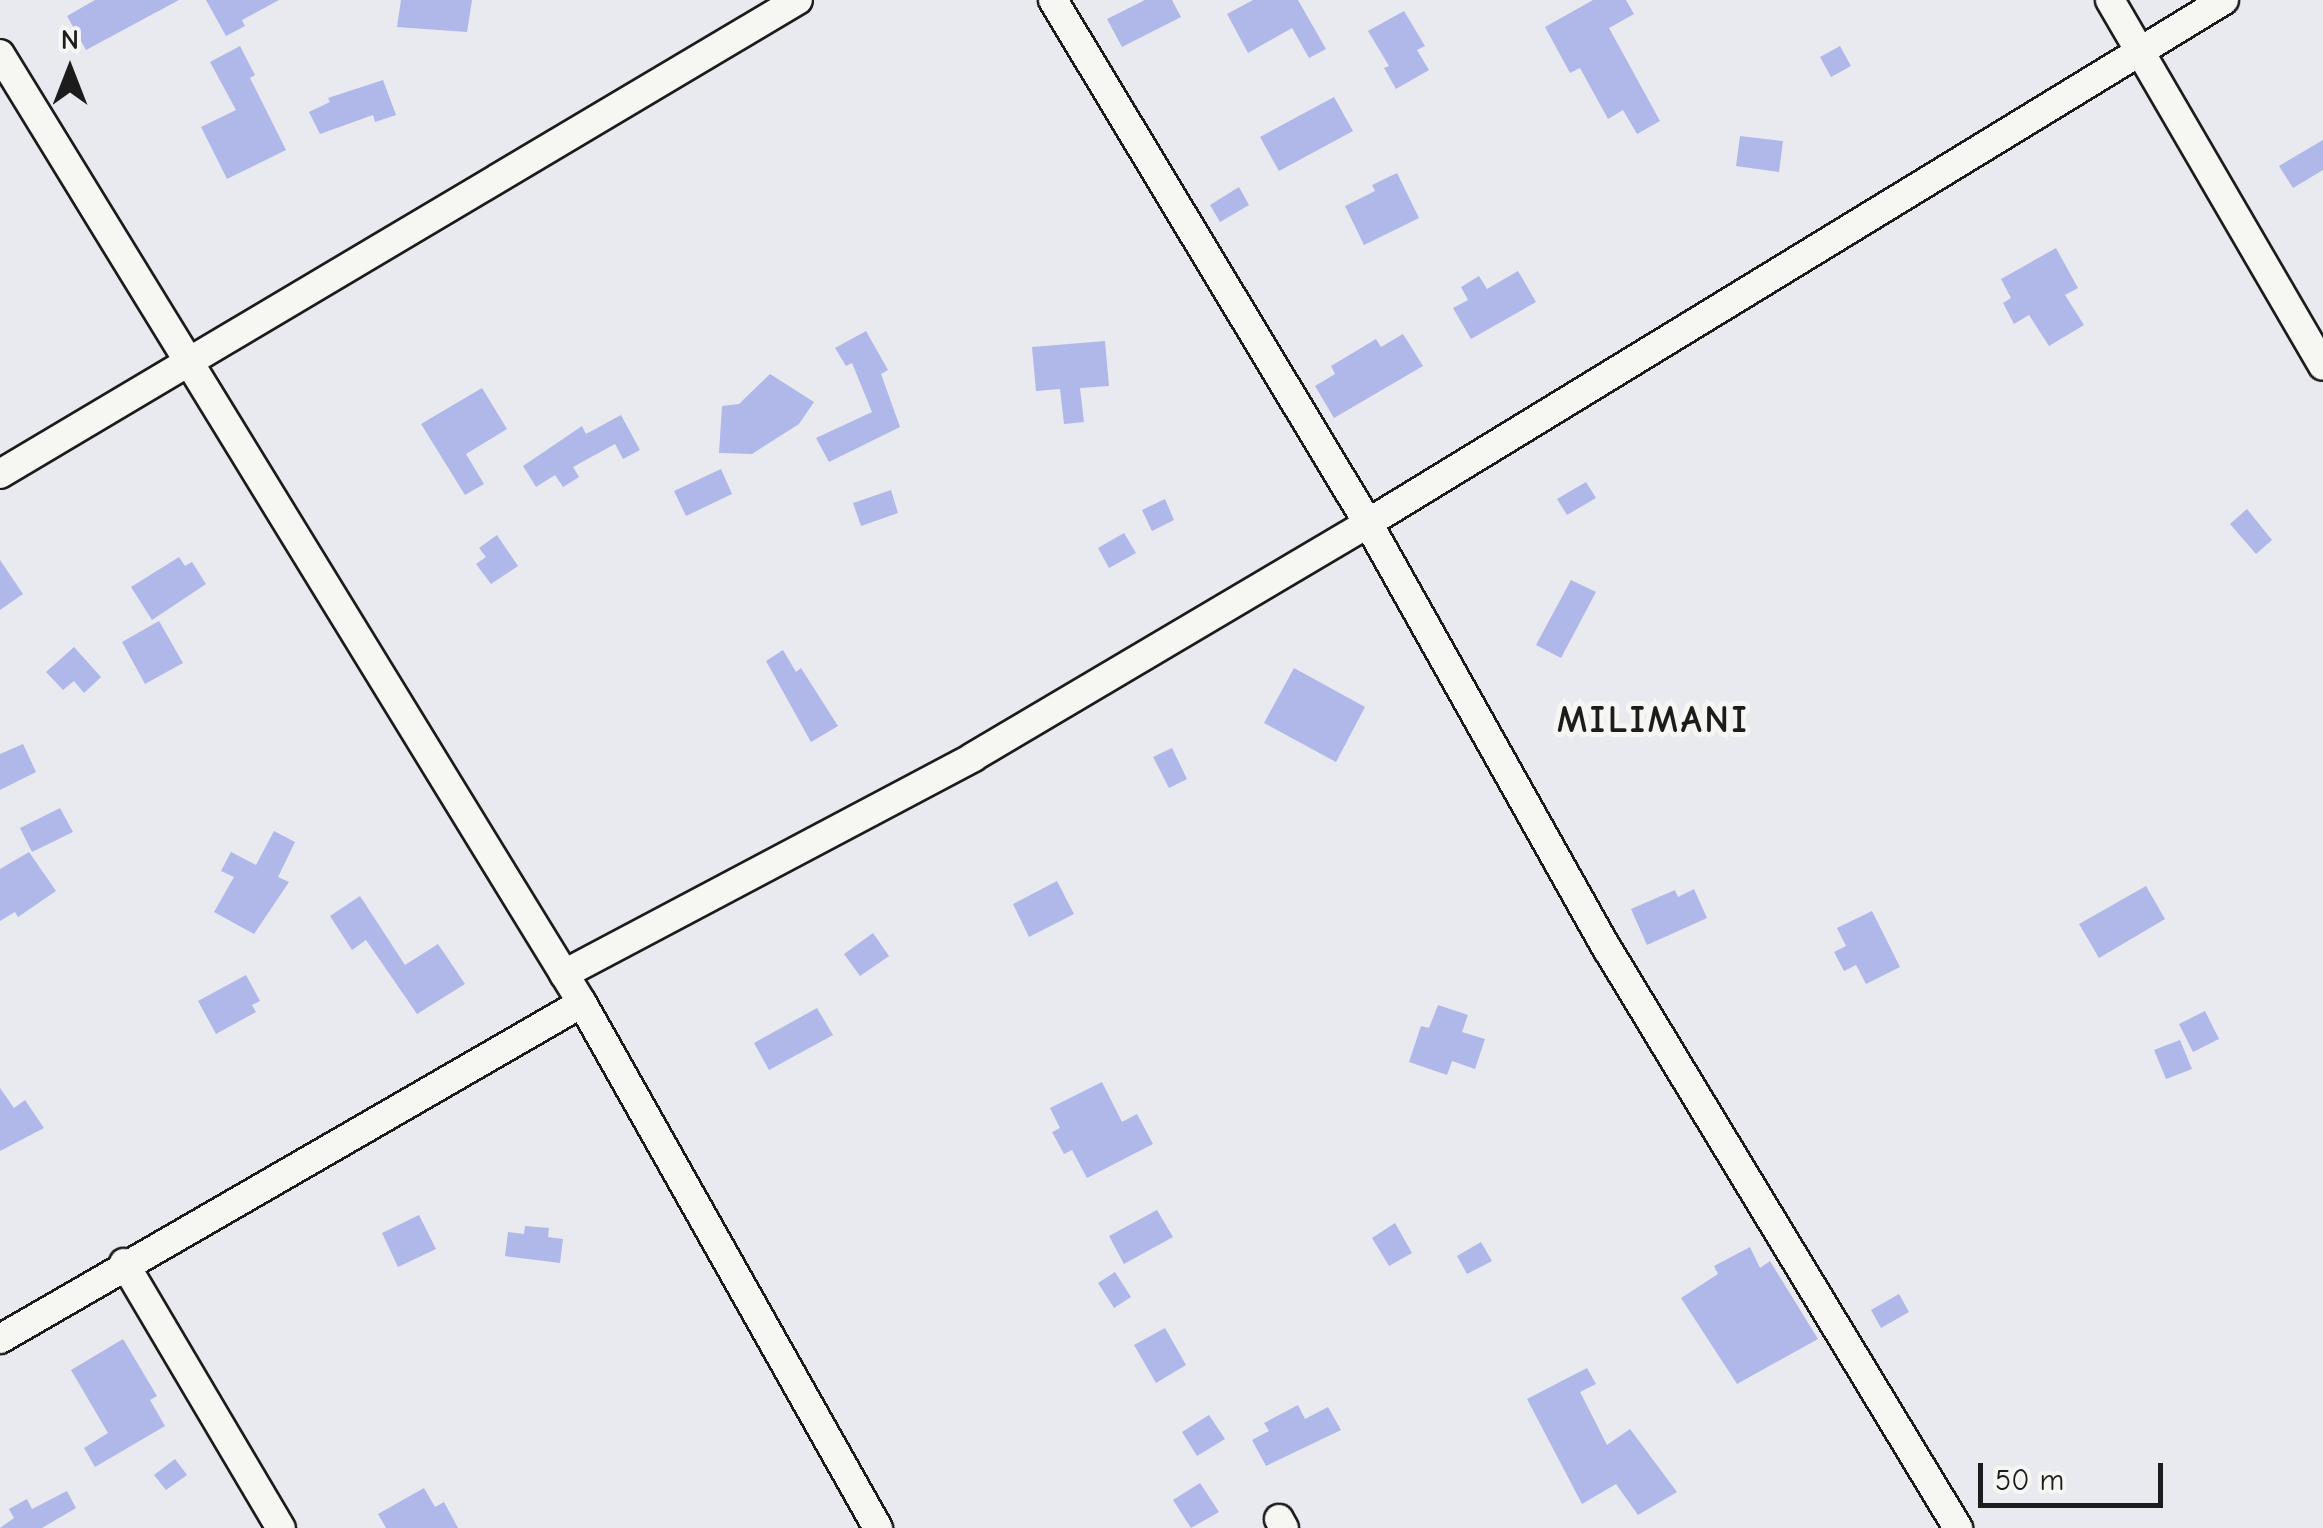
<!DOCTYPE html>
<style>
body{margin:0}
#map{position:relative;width:2323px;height:1528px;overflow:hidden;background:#e8eaf0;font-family:"Comic Neue",sans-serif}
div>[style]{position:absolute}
.building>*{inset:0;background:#afb8e9}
.roads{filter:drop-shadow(2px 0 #1c1c1c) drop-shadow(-2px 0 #1c1c1c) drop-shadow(0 2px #1c1c1c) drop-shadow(0 -2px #1c1c1c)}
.street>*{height:28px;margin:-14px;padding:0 14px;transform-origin:14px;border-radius:14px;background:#f6f6f2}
span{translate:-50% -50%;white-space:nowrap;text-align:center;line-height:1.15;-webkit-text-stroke:10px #f6f6f2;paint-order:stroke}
.district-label{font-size:38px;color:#1c1c1c;font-weight:700;letter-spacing:2.5px}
.north{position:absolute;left:20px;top:20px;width:100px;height:100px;-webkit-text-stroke:8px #f6f6f2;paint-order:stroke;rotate:0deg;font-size:28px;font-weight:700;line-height:40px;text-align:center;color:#1c1c1c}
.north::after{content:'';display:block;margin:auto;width:35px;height:45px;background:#1c1c1c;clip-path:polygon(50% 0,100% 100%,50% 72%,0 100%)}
.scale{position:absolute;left:1978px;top:1463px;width:185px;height:45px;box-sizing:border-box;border:5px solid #1c1c1c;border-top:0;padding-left:12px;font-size:30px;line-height:35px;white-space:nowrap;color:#1c1c1c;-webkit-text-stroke:8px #f6f6f2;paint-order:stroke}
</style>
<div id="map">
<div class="building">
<div style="clip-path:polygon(95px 0,179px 0,86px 50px,67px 16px)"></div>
<div style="clip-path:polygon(206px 0,279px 0,242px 20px,245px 26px,226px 36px)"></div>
<div style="clip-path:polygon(401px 0,472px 0,467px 32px,397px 27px)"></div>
<div style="clip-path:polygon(1145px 0,1172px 0,1181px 17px,1122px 47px,1107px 19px)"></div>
<div style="clip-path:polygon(1253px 0,1298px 0,1326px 49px,1309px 58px,1292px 28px,1248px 53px,1227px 14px)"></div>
<div style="clip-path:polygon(1593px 0,1626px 0,1634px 14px,1609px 28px,1660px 121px,1637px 134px,1623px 110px,1608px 119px,1580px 68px,1570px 73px,1545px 27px)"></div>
<div style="clip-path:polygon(1404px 11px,1425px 46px,1417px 50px,1429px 70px,1396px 89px,1384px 68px,1389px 66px,1368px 31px)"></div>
<div style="clip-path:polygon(240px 46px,255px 75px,250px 78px,286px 150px,227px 179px,201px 127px,236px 110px,210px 62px)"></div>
<div style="clip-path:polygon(1840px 46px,1851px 66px,1831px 77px,1820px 57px)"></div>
<div style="clip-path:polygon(383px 80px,396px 115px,375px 122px,373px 115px,320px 134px,309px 112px,330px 102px,328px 98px)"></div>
<div style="clip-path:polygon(1334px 97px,1353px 131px,1279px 171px,1260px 137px)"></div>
<div style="clip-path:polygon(1740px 136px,1783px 141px,1779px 172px,1736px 166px)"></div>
<div style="clip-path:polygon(2323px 140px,2323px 170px,2293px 188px,2279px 166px)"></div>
<div style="clip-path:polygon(1397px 173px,1419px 218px,1364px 245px,1345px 206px,1375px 191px,1372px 185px)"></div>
<div style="clip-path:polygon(1239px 187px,1249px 205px,1220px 222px,1210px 205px)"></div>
<div style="clip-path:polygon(2056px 248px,2078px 288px,2065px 295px,2084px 325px,2049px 346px,2029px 315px,2014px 324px,2003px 303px,2011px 298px,2001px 279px)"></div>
<div style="clip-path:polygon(1518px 271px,1536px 302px,1471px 339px,1453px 308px,1468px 300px,1461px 287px,1479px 276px,1487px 289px)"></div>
<div style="clip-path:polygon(866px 331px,888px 370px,881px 374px,900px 427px,829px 462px,816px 438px,872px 412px,852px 363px,846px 366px,835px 348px)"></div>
<div style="clip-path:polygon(1403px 334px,1423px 366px,1334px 418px,1315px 386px,1335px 374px,1331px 366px,1376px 339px,1381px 347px)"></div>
<div style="clip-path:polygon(1105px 341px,1109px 386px,1080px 388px,1084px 422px,1064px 424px,1060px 389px,1036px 391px,1032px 347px)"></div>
<div style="clip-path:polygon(770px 374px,814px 402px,799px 424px,752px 454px,719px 453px,722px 406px,739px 404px)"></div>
<div style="clip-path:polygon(482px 388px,507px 429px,466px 454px,484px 484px,465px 495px,421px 424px)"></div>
<div style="clip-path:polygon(621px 415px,640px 450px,623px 459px,615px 444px,573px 467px,579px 477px,563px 487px,555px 475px,536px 487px,523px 466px,582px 426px,586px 434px)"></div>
<div style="clip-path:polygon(721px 469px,732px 494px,686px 516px,674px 491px)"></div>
<div style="clip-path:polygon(1586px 482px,1596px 498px,1567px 515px,1557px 499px)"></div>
<div style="clip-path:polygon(891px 490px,898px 513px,861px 526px,853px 503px)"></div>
<div style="clip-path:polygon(1165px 499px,1174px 520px,1152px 531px,1142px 510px)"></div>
<div style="clip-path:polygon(2247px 509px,2272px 540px,2256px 554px,2230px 524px)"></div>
<div style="clip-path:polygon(1124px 533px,1136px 553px,1109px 568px,1098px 548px)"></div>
<div style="clip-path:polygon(497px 535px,518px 566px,491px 584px,476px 564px,486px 557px,479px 548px)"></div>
<div style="clip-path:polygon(179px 557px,185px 566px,192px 562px,206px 584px,152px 620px,131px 587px)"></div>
<div style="clip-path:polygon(0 560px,23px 594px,0 610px)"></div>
<div style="clip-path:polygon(1571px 580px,1596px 592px,1561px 658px,1536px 645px)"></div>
<div style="clip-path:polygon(159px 621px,183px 663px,145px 684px,122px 642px)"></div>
<div style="clip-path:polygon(74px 647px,101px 677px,84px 693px,74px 681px,63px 690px,46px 672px)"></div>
<div style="clip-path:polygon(783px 650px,796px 672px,801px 668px,838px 726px,811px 742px,766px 661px)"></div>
<div style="clip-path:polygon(1294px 668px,1365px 707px,1336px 762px,1264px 723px)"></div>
<div style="clip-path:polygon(23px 744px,36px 772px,0 790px,0 754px)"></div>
<div style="clip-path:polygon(1172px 748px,1187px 779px,1169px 788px,1153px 757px)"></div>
<div style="clip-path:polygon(60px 808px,73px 832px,32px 852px,20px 828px)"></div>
<div style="clip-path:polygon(274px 831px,295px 842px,278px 877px,289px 882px,254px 934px,214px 912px,234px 877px,221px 871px,231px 852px,256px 865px)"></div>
<div style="clip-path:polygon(29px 852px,56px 891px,18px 917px,15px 912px,0 921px,0 869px)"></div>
<div style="clip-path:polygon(1057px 881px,1074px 914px,1029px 937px,1013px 904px)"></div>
<div style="clip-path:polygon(2146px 886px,2165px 919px,2099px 958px,2079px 924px)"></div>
<div style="clip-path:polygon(1694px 889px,1707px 918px,1647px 945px,1631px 909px,1675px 890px,1678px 897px)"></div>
<div style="clip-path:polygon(360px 896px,405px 965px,438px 944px,465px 984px,417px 1014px,366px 940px,352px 950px,330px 916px)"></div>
<div style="clip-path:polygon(1872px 911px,1900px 967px,1866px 984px,1856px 965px,1844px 971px,1834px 952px,1846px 946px,1837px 928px)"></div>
<div style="clip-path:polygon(873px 933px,889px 956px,860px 976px,844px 954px)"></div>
<div style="clip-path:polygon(246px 975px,260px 1001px,252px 1005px,256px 1012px,216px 1034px,198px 1001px)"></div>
<div style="clip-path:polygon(1438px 1005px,1468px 1015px,1462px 1032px,1485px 1039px,1475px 1069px,1452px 1061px,1447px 1075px,1409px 1062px,1421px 1026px,1429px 1028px)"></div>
<div style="clip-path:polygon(817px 1008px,833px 1035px,769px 1070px,754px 1043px)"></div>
<div style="clip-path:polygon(2205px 1011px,2219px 1039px,2193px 1052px,2179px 1024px)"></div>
<div style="clip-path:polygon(2180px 1040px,2192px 1069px,2166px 1079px,2154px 1050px)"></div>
<div style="clip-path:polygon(1102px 1082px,1122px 1122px,1137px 1114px,1153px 1144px,1087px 1178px,1072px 1150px,1064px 1154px,1052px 1132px,1060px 1128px,1050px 1108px)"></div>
<div style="clip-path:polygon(0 1088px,14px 1108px,25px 1100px,44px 1128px,0 1151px)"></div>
<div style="clip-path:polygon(1157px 1210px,1173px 1237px,1124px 1264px,1109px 1236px)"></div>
<div style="clip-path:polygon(419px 1215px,436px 1249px,398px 1267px,382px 1233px)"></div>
<div style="clip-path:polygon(1395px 1223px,1412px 1253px,1389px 1266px,1372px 1238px)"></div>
<div style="clip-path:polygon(525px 1226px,549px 1228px,548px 1237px,563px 1239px,560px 1263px,505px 1256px,508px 1232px,524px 1234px)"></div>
<div style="clip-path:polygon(1481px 1242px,1492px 1261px,1467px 1274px,1457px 1256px)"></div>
<div style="clip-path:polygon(1750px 1247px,1760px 1268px,1770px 1261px,1818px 1339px,1737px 1384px,1681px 1298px,1718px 1274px,1714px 1266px)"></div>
<div style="clip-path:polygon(1115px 1272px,1131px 1297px,1114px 1308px,1098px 1283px)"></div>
<div style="clip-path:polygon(1899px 1294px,1909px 1312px,1881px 1328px,1871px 1310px)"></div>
<div style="clip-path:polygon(1165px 1328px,1186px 1365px,1156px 1383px,1134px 1345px)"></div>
<div style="clip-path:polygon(123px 1339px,157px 1396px,150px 1400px,165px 1426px,95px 1467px,84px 1448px,108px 1433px,71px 1370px)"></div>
<div style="clip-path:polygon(1587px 1368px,1596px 1384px,1580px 1392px,1607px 1445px,1630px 1429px,1677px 1492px,1638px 1515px,1616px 1484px,1582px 1504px,1527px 1399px)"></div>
<div style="clip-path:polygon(1298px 1405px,1305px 1419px,1328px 1407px,1341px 1430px,1266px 1466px,1252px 1440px,1269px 1431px,1264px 1423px)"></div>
<div style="clip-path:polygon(1209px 1415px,1225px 1439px,1197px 1456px,1182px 1432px)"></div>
<div style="clip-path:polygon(175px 1459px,187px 1475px,166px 1490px,154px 1475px)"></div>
<div style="clip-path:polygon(1200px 1483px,1219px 1512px,1191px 1528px,1173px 1500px)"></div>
<div style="clip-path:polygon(424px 1488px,435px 1507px,444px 1502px,458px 1528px,386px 1528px,378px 1514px)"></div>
<div style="clip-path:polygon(67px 1491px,76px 1508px,42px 1528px,0 1528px,14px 1518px,9px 1509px,27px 1499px,32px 1509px)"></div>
</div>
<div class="roads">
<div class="street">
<div style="left:1053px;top:0;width:611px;rotate:58.94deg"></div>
<div style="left:1368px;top:523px;width:490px;rotate:60.7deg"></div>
<div style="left:1608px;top:950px;width:676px;rotate:58.8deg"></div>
<div style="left:2110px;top:0;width:423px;rotate:59.8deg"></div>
<div style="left:0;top:54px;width:1113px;rotate:58.48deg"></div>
<div style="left:582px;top:1003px;width:603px;rotate:60.59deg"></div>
<div style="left:0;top:474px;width:928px;rotate:-30.71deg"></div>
<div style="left:564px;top:974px;width:463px;rotate:-27.9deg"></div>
<div style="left:973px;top:757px;width:459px;rotate:-30.6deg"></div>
<div style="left:1368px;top:523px;width:1003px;rotate:-31.42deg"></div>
<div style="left:124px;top:1263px;width:308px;rotate:59.4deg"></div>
<div style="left:0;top:1339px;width:672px;rotate:-30deg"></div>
<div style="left:1279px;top:1519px;width:10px;rotate:61deg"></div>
</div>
</div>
<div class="district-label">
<span style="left:1653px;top:721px">MILIMANI</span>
</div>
<div class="north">N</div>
<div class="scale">50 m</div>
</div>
